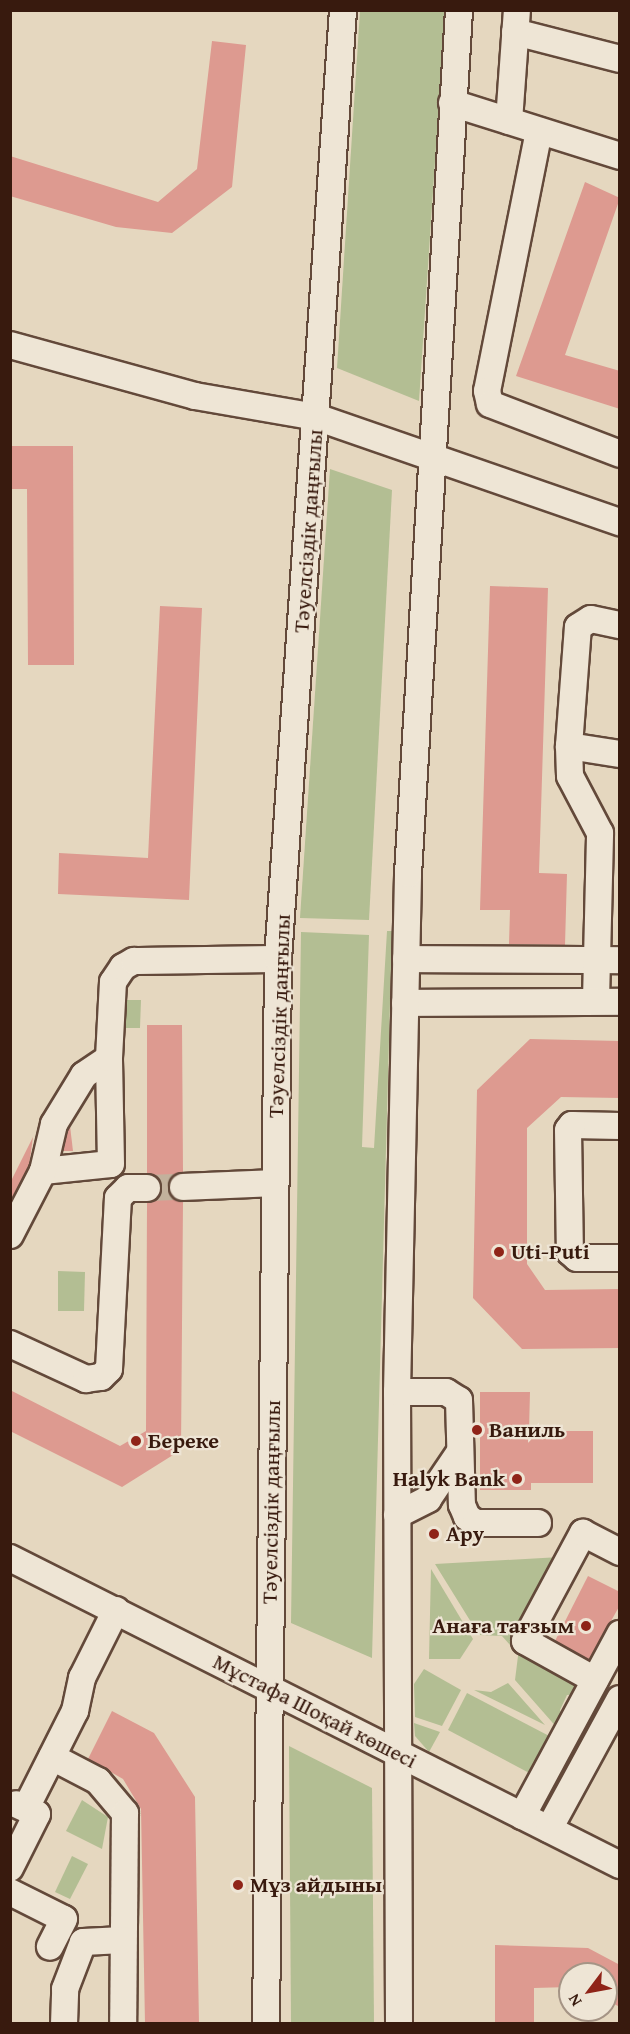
<!DOCTYPE html>
<meta charset="utf-8">
<style>
body{margin:0}
#map{position:relative;width:630px;height:2034px;overflow:hidden;background:#e5d7bf;font-family:"Gentium Book Plus",serif}
div>[style]{position:absolute}
.green>*{inset:0;background:#b3be93}
.building>*{inset:0;background:#dd9a90}
.minor-tunnel>*{height:26px;margin-top:-13px;transform-origin:0;background:repeating-linear-gradient(90deg,#c2b19c 0 26px,transparent 0 39px)}
.roads{filter:drop-shadow(2px 0 #63493a) drop-shadow(-2px 0 #63493a) drop-shadow(0 2px #63493a) drop-shadow(0 -2px #63493a)}
.minor>*{height:26px;margin:-13px;padding:0 13px;transform-origin:13px;border-radius:13px;background:#eee5d5}
.dots>*{width:16px;height:16px;translate:-50% -50%;box-sizing:border-box;border:3px solid #eee5d5;border-radius:50%}
span{translate:-50% -50%;white-space:nowrap;text-align:center;line-height:1.15;-webkit-text-stroke:4.5px #eee5d5;paint-order:stroke}
.street-label{font-size:22px;color:#381a0e}
.poi-label{font-size:22px;color:#381a0e;font-weight:700}
.left{translate:0 -50%;text-align:left}
.right{translate:-100% -50%;text-align:right}
.frame{position:absolute;inset:0;border:12px solid #381a0e;pointer-events:none}
.north{position:absolute;left:558px;top:1962px;width:60px;height:60px;box-sizing:border-box;background:#eee5d5;border:2px solid #a59485;border-radius:50%;rotate:238deg;font-size:16px;font-weight:700;line-height:24px;text-align:center;color:#381a0e}
.north::after{content:'';display:block;margin:auto;width:21px;height:27px;background:#8f2418;clip-path:polygon(50% 0,100% 100%,50% 72%,0 100%)}
</style>
<div id="map">
<div class="green">
<div style="clip-path:polygon(360px 11px,445px 11px,419px 401px,337px 368px)"></div>
<div style="clip-path:polygon(330px 469px,392px 490px,369px 920px,300px 918px)"></div>
<div style="clip-path:polygon(387px 931px,392px 931px,372px 1658px,291px 1623px,301px 932px,369px 935px,362px 1147px,374px 1148px)"></div>
<div style="clip-path:polygon(122px 1000px,141px 1000px,140px 1028px,122px 1028px)"></div>
<div style="clip-path:polygon(58px 1271px,85px 1272px,84px 1311px,58px 1311px)"></div>
<div style="clip-path:polygon(560px 1557px,510px 1645px,502px 1636px,479px 1635px,435px 1564px)"></div>
<div style="clip-path:polygon(431px 1569px,473px 1639px,460px 1659px,429px 1659px)"></div>
<div style="clip-path:polygon(519px 1648px,581px 1687px,578px 1694px,567px 1695px,560px 1710px,565px 1720px,559px 1730px,515px 1680px)"></div>
<div style="clip-path:polygon(424px 1669px,461px 1690px,442px 1726px,415px 1717px,414px 1684px)"></div>
<div style="clip-path:polygon(508px 1683px,545px 1725px,474px 1690px,491px 1692px)"></div>
<div style="clip-path:polygon(467px 1693px,555px 1739px,535px 1776px,448px 1730px)"></div>
<div style="clip-path:polygon(414px 1723px,440px 1732px,429px 1752px,415px 1736px)"></div>
<div style="clip-path:polygon(289px 1746px,372px 1788px,374px 2023px,291px 2023px)"></div>
<div style="clip-path:polygon(82px 1800px,108px 1817px,102px 1849px,66px 1831px)"></div>
<div style="clip-path:polygon(72px 1856px,88px 1864px,70px 1899px,55px 1892px)"></div>
</div>
<div class="building">
<div style="clip-path:polygon(212px 41px,246px 45px,232px 187px,172px 233px,116px 227px,10px 196px,10px 156px,158px 202px,197px 169px)"></div>
<div style="clip-path:polygon(585px 182px,620px 198px,565px 355px,620px 371px,620px 409px,516px 376px)"></div>
<div style="clip-path:polygon(10px 446px,73px 446px,74px 665px,28px 665px,27px 489px,10px 489px)"></div>
<div style="clip-path:polygon(490px 586px,548px 588px,539px 873px,567px 874px,565px 945px,509px 944px,510px 910px,480px 910px)"></div>
<div style="clip-path:polygon(160px 606px,202px 608px,189px 900px,58px 894px,59px 853px,148px 858px)"></div>
<div style="clip-path:polygon(147px 1025px,182px 1025px,183px 1172px,174px 1175px,168px 1187px,171px 1196px,183px 1202px,181px 1450px,122px 1487px,10px 1431px,10px 1390px,120px 1446px,146px 1431px,147px 1203px,155px 1201px,162px 1189px,160px 1180px,147px 1173px)"></div>
<div style="clip-path:polygon(530px 1039px,620px 1041px,620px 1098px,561px 1097px,527px 1128px,527px 1264px,545px 1290px,620px 1289px,620px 1348px,522px 1349px,473px 1298px,477px 1090px)"></div>
<div style="clip-path:polygon(70px 1126px,73px 1151px,63px 1151px,68px 1130px)"></div>
<div style="clip-path:polygon(33px 1137px,29px 1166px,10px 1201px,10px 1183px)"></div>
<div style="clip-path:polygon(480px 1392px,530px 1392px,529px 1431px,593px 1431px,593px 1483px,531px 1483px,531px 1490px,480px 1490px)"></div>
<div style="clip-path:polygon(588px 1576px,620px 1592px,620px 1605px,589px 1660px,555px 1641px)"></div>
<div style="clip-path:polygon(112px 1711px,154px 1733px,195px 1797px,199px 2024px,145px 2024px,141px 1809px,123px 1779px,88px 1759px)"></div>
<div style="clip-path:polygon(495px 1945px,588px 1948px,620px 1965px,620px 2007px,606px 2000px,606px 1974px,570px 1974px,570px 1987px,534px 1988px,534px 2024px,495px 2024px)"></div>
</div>
<div class="minor-tunnel">
<div style="left:147px;top:1188px;width:36px;rotate:-2deg"></div>
</div>
<div class="roads">
<div class="minor">
<div style="left:515px;top:32px;width:108px;rotate:14.4deg"></div>
<div style="left:452px;top:103px;width:176px;rotate:17.5deg"></div>
<div style="left:509px;top:121px;width:111px;rotate:-85.9deg"></div>
<div style="left:539px;top:131px;width:265px;rotate:101.3deg"></div>
<div style="left:487px;top:391px;width:13px;rotate:77deg"></div>
<div style="left:490px;top:404px;width:139px;rotate:21deg"></div>
<div style="left:10px;top:345px;width:192px;rotate:15.4deg"></div>
<div style="left:195px;top:396px;width:123px;rotate:9.8deg"></div>
<div style="left:316px;top:417px;width:322px;rotate:19.1deg"></div>
<div style="left:569px;top:746px;width:52px;rotate:8.9deg"></div>
<div style="left:406px;top:959px;width:214px;rotate:0.3deg"></div>
<div style="left:596px;top:1000px;width:167px;rotate:-88.6deg"></div>
<div style="left:600px;top:833px;width:64px;rotate:-117.8deg"></div>
<div style="left:570px;top:776px;width:30px;rotate:-92deg"></div>
<div style="left:569px;top:746px;width:119px;rotate:-85.7deg"></div>
<div style="left:578px;top:627px;width:15px;rotate:-32deg"></div>
<div style="left:591px;top:619px;width:30px;rotate:12deg"></div>
<div style="left:405px;top:1003px;width:215px;rotate:-0.3deg"></div>
<div style="left:620px;top:1126px;width:48px;rotate:-178.8deg"></div>
<div style="left:572px;top:1125px;width:6px;rotate:129deg"></div>
<div style="left:568px;top:1130px;width:122px;rotate:89.1deg"></div>
<div style="left:570px;top:1252px;width:9px;rotate:41deg"></div>
<div style="left:577px;top:1258px;width:43px"></div>
<div style="left:43px;top:1171px;width:68px;rotate:-5.9deg"></div>
<div style="left:111px;top:1164px;width:106px;rotate:-91.1deg"></div>
<div style="left:183px;top:1187px;width:92px;rotate:-2.5deg"></div>
<div style="left:10px;top:1235px;width:72px;rotate:-62.7deg"></div>
<div style="left:43px;top:1171px;width:48px;rotate:-76.8deg"></div>
<div style="left:54px;top:1124px;width:57px;rotate:-58.5deg"></div>
<div style="left:84px;top:1075px;width:30px;rotate:-34deg"></div>
<div style="left:109px;top:1058px;width:76px;rotate:-87deg"></div>
<div style="left:113px;top:982px;width:18px;rotate:-56deg"></div>
<div style="left:123px;top:967px;width:13px;rotate:-29deg"></div>
<div style="left:134px;top:961px;width:144px;rotate:-0.8deg"></div>
<div style="left:10px;top:1344px;width:84px;rotate:24.7deg"></div>
<div style="left:86px;top:1379px;width:15px;rotate:-8deg"></div>
<div style="left:101px;top:1377px;width:11px;rotate:-45deg"></div>
<div style="left:109px;top:1369px;width:171px;rotate:-87deg"></div>
<div style="left:118px;top:1198px;width:14px;rotate:-45deg"></div>
<div style="left:128px;top:1188px;width:19px"></div>
<div style="left:397px;top:1392px;width:49px"></div>
<div style="left:446px;top:1392px;width:15px;rotate:32deg"></div>
<div style="left:459px;top:1400px;width:105px;rotate:88.4deg"></div>
<div style="left:462px;top:1505px;width:13px;rotate:67deg"></div>
<div style="left:467px;top:1517px;width:11px;rotate:34deg"></div>
<div style="left:476px;top:1523px;width:62px"></div>
<div style="left:397px;top:1515px;width:35px;rotate:-27deg"></div>
<div style="left:428px;top:1499px;width:55px;rotate:-56deg"></div>
<div style="left:10px;top:1558px;width:683px;rotate:26.72deg"></div>
<div style="left:595px;top:1680px;width:80px;rotate:-150.9deg"></div>
<div style="left:525px;top:1641px;width:123px;rotate:-61.8deg"></div>
<div style="left:583px;top:1533px;width:42px;rotate:27.2deg"></div>
<div style="left:52px;top:1757px;width:52px;rotate:27.6deg"></div>
<div style="left:98px;top:1781px;width:42px;rotate:49.8deg"></div>
<div style="left:125px;top:1813px;width:211px;rotate:90.5deg"></div>
<div style="left:26px;top:1808px;width:109px;rotate:-63.2deg"></div>
<div style="left:75px;top:1711px;width:34px;rotate:-78deg"></div>
<div style="left:82px;top:1678px;width:76px;rotate:-63.4deg"></div>
<div style="left:522px;top:1816px;width:207px;rotate:-61.7deg"></div>
<div style="left:549px;top:1829px;width:148px;rotate:-61.4deg"></div>
<div style="left:10px;top:1868px;width:60px;rotate:-63.4deg"></div>
<div style="left:37px;top:1814px;width:23px;rotate:-155deg"></div>
<div style="left:10px;top:1892px;width:60px;rotate:26.6deg"></div>
<div style="left:64px;top:1919px;width:31px;rotate:117deg"></div>
<div style="left:64px;top:2024px;width:35px;rotate:-88deg"></div>
<div style="left:65px;top:1989px;width:50px;rotate:-69deg"></div>
<div style="left:83px;top:1942px;width:40px;rotate:-2.9deg"></div>
<div style="left:266px;top:2024px;width:1065px;rotate:-89.35deg"></div>
<div style="left:278px;top:959px;width:951px;rotate:-86.08deg"></div>
<div style="left:399px;top:2024px;width:632px;rotate:-90.18deg"></div>
<div style="left:397px;top:1392px;width:518px;rotate:-88.78deg"></div>
<div style="left:408px;top:874px;width:866px;rotate:-86.62deg"></div>
</div>
</div>
<div class="dots">
<div style="left:499px;top:1252px;background:#8f2418"></div>
<div style="left:477px;top:1430px;background:#8f2418"></div>
<div style="left:136px;top:1441px;background:#8f2418"></div>
<div style="left:517px;top:1479px;background:#8f2418"></div>
<div style="left:434px;top:1534px;background:#8f2418"></div>
<div style="left:586px;top:1626px;background:#8f2418"></div>
<div style="left:238px;top:1885px;background:#8f2418"></div>
</div>
<div class="street-label">
<span style="left:308px;top:531px;rotate:-86deg">Тәуелсіздік даңғылы</span>
<span style="left:279px;top:1016px;rotate:-88deg">Тәуелсіздік даңғылы</span>
<span style="left:271px;top:1502px;rotate:-89deg">Тәуелсіздік даңғылы</span>
<span style="left:315px;top:1711px;rotate:27deg">Мұстафа Шоқай көшесі</span>
</div>
<div class="poi-label">
<span class="left" style="left:511px;top:1252px">Uti-Puti</span>
<span class="left" style="left:489px;top:1430px">Ваниль</span>
<span class="left" style="left:148px;top:1441px">Береке</span>
<span class="right" style="left:505px;top:1479px">Halyk Bank</span>
<span class="left" style="left:446px;top:1534px">Ару</span>
<span class="right" style="left:574px;top:1626px">Анаға тағзым</span>
<span class="left" style="left:250px;top:1885px">Мұз айдыны</span>
</div>
<div class="frame"></div>
<div class="north">N</div>
</div>
